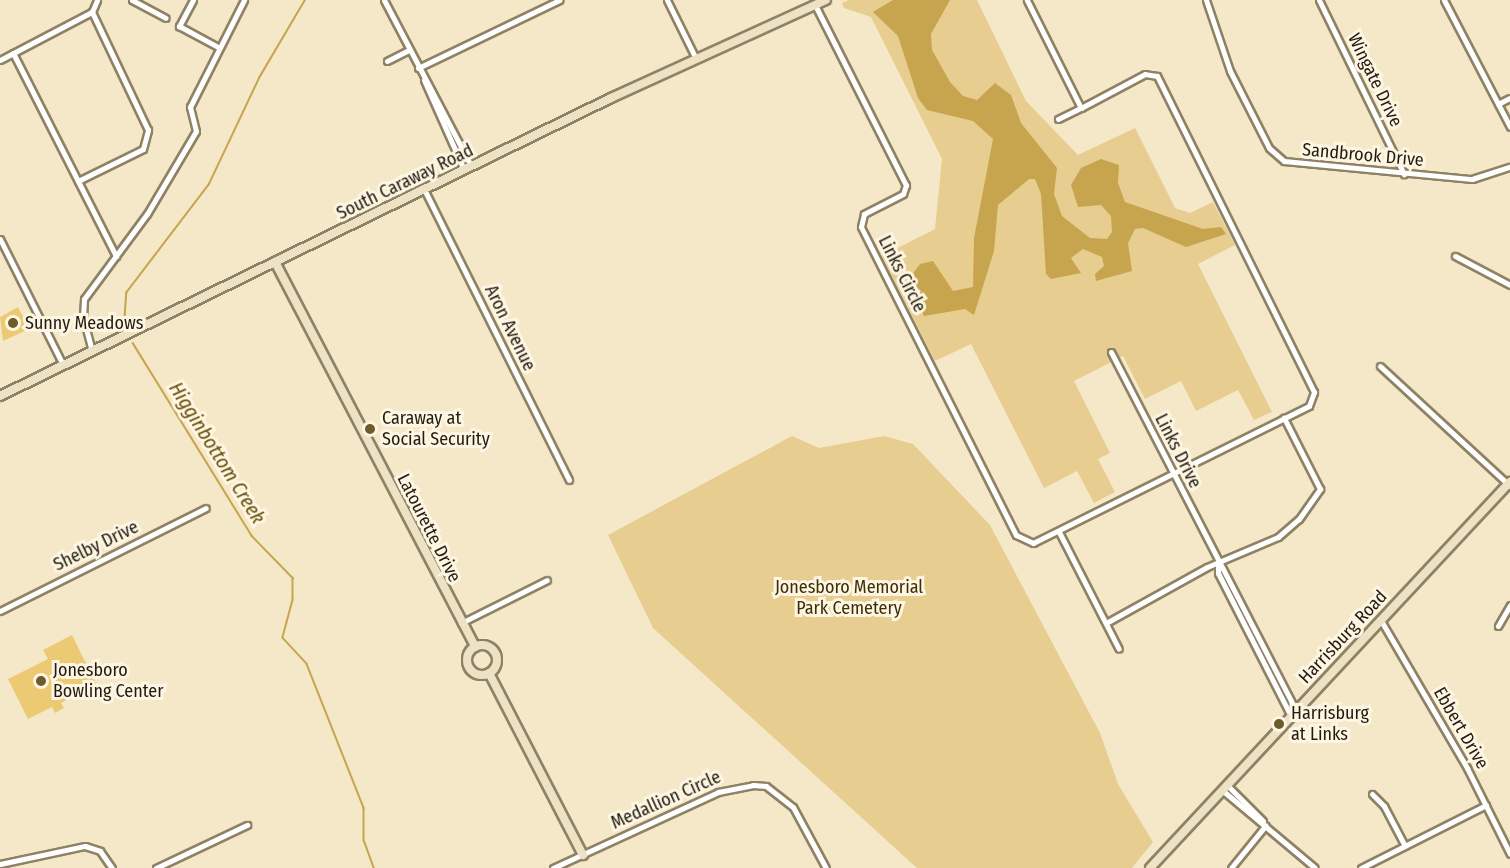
<!DOCTYPE html>
<style>
body{margin:0}
#map{position:relative;width:1510px;height:868px;overflow:hidden;background:#f5e8c8;font-family:"Fira Sans Condensed",sans-serif}
div>[style]{position:absolute}
.green>*{inset:0;background:#e7ce90}
.water>*{inset:0;background:#c6a54e}
.stream>*{height:1.5px;margin:-0.75px;padding:0 0.75px;transform-origin:0.75px;border-radius:0.75px;background:#c6a54e}
.building>*{inset:0;background:#ecca74}
.roads{filter:drop-shadow(2px 0 #8e8265) drop-shadow(-2px 0 #8e8265) drop-shadow(0 2px #8e8265) drop-shadow(0 -2px #8e8265)}
.street>*{height:5px;margin:-2.5px;padding:0 2.5px;transform-origin:2.5px;border-radius:2.5px;background:#fff}
.secondary>*{height:8px;margin:-4px;padding:0 4px;transform-origin:4px;border-radius:4px;background:#ede2c3}
.secondary>.ring{margin:-4px;padding:0;box-sizing:content-box;background:none;border:8px solid #ede2c3;border-radius:50%}
.dots>*{width:16px;height:16px;translate:-50% -50%;box-sizing:border-box;border:3px solid #fef6e3;border-radius:50%}
span{translate:-50% -50%;white-space:nowrap;text-align:center;line-height:1.15;-webkit-text-stroke:6px #fef6e3;paint-order:stroke}
.street-label{font-size:18px;color:#201c10}
.poi-label{font-size:18px;color:#201c10}
.left{translate:0 -50%;text-align:left}
.park-label{font-size:18px;color:#3c2e07}
.water-label{font-size:20px;color:#68510d;font-style:italic}
</style>
<div id="map">
<div class="green">
<div style="clip-path:polygon(849px 0,977px 0,1026px 101px,1078px 155px,1135px 128px,1175px 208px,1190px 213px,1213px 202px,1235px 245px,1198px 264px,1272px 412px,1254px 420px,1238px 390px,1196px 411px,1181px 381px,1145px 399px,1123px 356px,1074px 381px,1110px 453px,1098px 459px,1115px 492px,1094px 503px,1077px 471px,1044px 488px,971px 344px,935px 361px,882px 256px,935px 229px,942px 159px,871px 17px,844px 8px,842px 3px)"></div>
<div style="clip-path:polygon(792px 436px,819px 448px,884px 436px,913px 444px,990px 525px,1100px 733px,1118px 784px,1153px 842px,1132px 868px,917px 868px,653px 628px,608px 535px)"></div>
</div>
<div class="water">
<div style="clip-path:polygon(893px 0,950px 0,931px 34px,932px 50px,950px 82px,963px 96px,977px 100px,995px 83px,1011px 95px,1021px 123px,1057px 168px,1054px 194px,1062px 216px,1090px 238px,1107px 239px,1112px 232px,1111px 216px,1101px 205px,1078px 207px,1071px 185px,1081px 168px,1101px 159px,1119px 165px,1118px 183px,1125px 202px,1203px 229px,1221px 227px,1226px 234px,1186px 247px,1143px 228px,1135px 229px,1128px 243px,1132px 271px,1096px 281px,1095px 274px,1104px 266px,1102px 257px,1083px 249px,1071px 258px,1081px 273px,1051px 279px,1046px 274px,1041px 194px,1035px 179px,1029px 179px,998px 205px,994px 251px,974px 315px,965px 309px,924px 316px,908px 280px,920px 264px,933px 261px,953px 291px,973px 287px,974px 238px,993px 139px,973px 121px,927px 110px,918px 98px,898px 36px,873px 12px)"></div>
</div>
<div class="stream">
<div style="left:124px;top:325px;width:32px;rotate:-86deg"></div>
<div style="left:126px;top:293px;width:137px;rotate:-52.7deg"></div>
<div style="left:209px;top:184px;width:117px;rotate:-64.7deg"></div>
<div style="left:259px;top:78px;width:91px;rotate:-59.5deg"></div>
<div style="left:133px;top:343px;width:227px;rotate:58.3deg"></div>
<div style="left:252px;top:536px;width:59px;rotate:45.7deg"></div>
<div style="left:293px;top:578px;width:22px;rotate:90deg"></div>
<div style="left:293px;top:600px;width:39px;rotate:105deg"></div>
<div style="left:283px;top:638px;width:35px;rotate:47deg"></div>
<div style="left:307px;top:664px;width:155px;rotate:68.4deg"></div>
<div style="left:364px;top:808px;width:32px;rotate:90deg"></div>
<div style="left:364px;top:840px;width:30px;rotate:70deg"></div>
</div>
<div class="building">
<div style="clip-path:polygon(18px 307px,29px 329px,3px 341px,0 317px)"></div>
<div style="clip-path:polygon(72px 635px,96px 684px,61px 703px,64px 708px,55px 713px,52px 707px,28px 719px,8px 679px,48px 659px,43px 650px)"></div>
</div>
<div class="roads">
<div class="street">
<div style="left:132px;top:0;width:38px;rotate:28deg"></div>
<div style="left:193px;top:0;width:30px;rotate:118deg"></div>
<div style="left:179px;top:26px;width:44px;rotate:28.3deg"></div>
<div style="left:384px;top:0;width:187px;rotate:62.3deg"></div>
<div style="left:667px;top:0;width:66px;rotate:63.8deg"></div>
<div style="left:1206px;top:0;width:75px;rotate:71.3deg"></div>
<div style="left:1230px;top:71px;width:86px;rotate:63.1deg"></div>
<div style="left:1269px;top:148px;width:20px;rotate:41deg"></div>
<div style="left:1284px;top:161px;width:189px;rotate:5.5deg"></div>
<div style="left:1472px;top:179px;width:40px;rotate:-18deg"></div>
<div style="left:1319px;top:0;width:194px;rotate:64deg"></div>
<div style="left:1444px;top:0;width:143px;rotate:62.5deg"></div>
<div style="left:815px;top:5px;width:202px;rotate:63.2deg"></div>
<div style="left:906px;top:185px;width:9px;rotate:108deg"></div>
<div style="left:903px;top:194px;width:44px;rotate:152.9deg"></div>
<div style="left:864px;top:214px;width:13px;rotate:103deg"></div>
<div style="left:861px;top:227px;width:345px;rotate:63.3deg"></div>
<div style="left:1016px;top:535px;width:19px;rotate:25deg"></div>
<div style="left:1033px;top:543px;width:308px;rotate:-26.4deg"></div>
<div style="left:1309px;top:406px;width:15px;rotate:-70deg"></div>
<div style="left:1314px;top:392px;width:353px;rotate:-116.4deg"></div>
<div style="left:1157px;top:76px;width:12px;rotate:-171deg"></div>
<div style="left:1145px;top:74px;width:72px;rotate:152deg"></div>
<div style="left:1081px;top:108px;width:121px;rotate:-116.6deg"></div>
<div style="left:13px;top:53px;width:228px;rotate:63.1deg"></div>
<div style="left:0;top:60px;width:104px;rotate:-27.6deg"></div>
<div style="left:387px;top:61px;width:25px;rotate:-27deg"></div>
<div style="left:418px;top:68px;width:157px;rotate:-25.7deg"></div>
<div style="left:424px;top:80px;width:98px;rotate:66deg"></div>
<div style="left:1498px;top:104px;width:13px;rotate:-27deg"></div>
<div style="left:1058px;top:119px;width:25px;rotate:-26deg"></div>
<div style="left:78px;top:181px;width:72px;rotate:-26.2deg"></div>
<div style="left:143px;top:149px;width:20px;rotate:-75deg"></div>
<div style="left:148px;top:130px;width:131px;rotate:-115.4deg"></div>
<div style="left:92px;top:12px;width:13px;rotate:-67deg"></div>
<div style="left:424px;top:189px;width:325px;rotate:63.5deg"></div>
<div style="left:0;top:239px;width:141px;rotate:63.4deg"></div>
<div style="left:1455px;top:256px;width:62px;rotate:27.8deg"></div>
<div style="left:92px;top:351px;width:34px;rotate:-105deg"></div>
<div style="left:83px;top:318px;width:19px;rotate:-87deg"></div>
<div style="left:84px;top:299px;width:106px;rotate:-53.5deg"></div>
<div style="left:147px;top:214px;width:96px;rotate:-59.4deg"></div>
<div style="left:196px;top:131px;width:25px;rotate:-104deg"></div>
<div style="left:190px;top:107px;width:120px;rotate:-63.2deg"></div>
<div style="left:1111px;top:352px;width:403px;rotate:62.7deg"></div>
<div style="left:1380px;top:366px;width:176px;rotate:42.7deg"></div>
<div style="left:1059px;top:532px;width:131px;rotate:62.9deg"></div>
<div style="left:1218px;top:564px;width:9px;rotate:90deg"></div>
<div style="left:1218px;top:573px;width:161px;rotate:63deg"></div>
<div style="left:0;top:611px;width:230px;rotate:-26.6deg"></div>
<div style="left:1380px;top:619px;width:173px;rotate:59.7deg"></div>
<div style="left:1467px;top:768px;width:96px;rotate:63.4deg"></div>
<div style="left:461px;top:623px;width:96px;rotate:-26.6deg"></div>
<div style="left:1106px;top:623px;width:115px;rotate:-29deg"></div>
<div style="left:1207px;top:567px;width:77px;rotate:-22.9deg"></div>
<div style="left:1278px;top:537px;width:28px;rotate:-41deg"></div>
<div style="left:1299px;top:519px;width:37px;rotate:-55deg"></div>
<div style="left:1320px;top:489px;width:80px;rotate:-116.9deg"></div>
<div style="left:1498px;top:626px;width:24px;rotate:-60deg"></div>
<div style="left:1227px;top:785px;width:51px;rotate:45deg"></div>
<div style="left:1222px;top:790px;width:121px;rotate:40deg"></div>
<div style="left:1372px;top:794px;width:17px;rotate:45deg"></div>
<div style="left:1384px;top:806px;width:45px;rotate:62.3deg"></div>
<div style="left:0;top:864px;width:87px;rotate:-12deg"></div>
<div style="left:85px;top:846px;width:16px;rotate:18deg"></div>
<div style="left:100px;top:851px;width:21px;rotate:55deg"></div>
<div style="left:156px;top:868px;width:101px;rotate:-25.3deg"></div>
<div style="left:553px;top:868px;width:182px;rotate:-24.7deg"></div>
<div style="left:718px;top:792px;width:36px;rotate:-11deg"></div>
<div style="left:753px;top:785px;width:13px;rotate:4deg"></div>
<div style="left:766px;top:786px;width:34px;rotate:38deg"></div>
<div style="left:793px;top:807px;width:69px;rotate:61.6deg"></div>
<div style="left:1231px;top:868px;width:55px;rotate:-50.9deg"></div>
<div style="left:1361px;top:868px;width:140px;rotate:-26.7deg"></div>
</div>
<div class="secondary">
<div style="left:275px;top:262px;width:434px;rotate:62.5deg"></div>
<div style="left:0;top:396px;width:680px;rotate:-26deg"></div>
<div style="left:611px;top:98px;width:236px;rotate:-24.5deg"></div>
<div class="ring" style="left:467px;top:645px;width:22px;height:22px"></div>
<div style="left:489px;top:673px;width:205px;rotate:62.7deg"></div>
<div style="left:1150px;top:868px;width:528px;rotate:-47deg"></div>
</div>
</div>
<div class="dots">
<div style="left:13px;top:323px;background:#6e5b2a"></div>
<div style="left:370px;top:429px;background:#6e5b2a"></div>
<div style="left:41px;top:681px;background:#6e5b2a"></div>
<div style="left:1279px;top:724px;background:#6e5b2a"></div>
</div>
<div class="street-label">
<span style="left:1375px;top:80px;rotate:64deg">Wingate Drive</span>
<span style="left:1363px;top:155px;rotate:5deg">Sandbrook Drive</span>
<span style="left:405px;top:182px;rotate:-26deg">South Caraway Road</span>
<span style="left:902px;top:274px;rotate:63deg">Links Circle</span>
<span style="left:510px;top:328px;rotate:64deg">Aron Avenue</span>
<span style="left:1178px;top:451px;rotate:63deg">Links Drive</span>
<span style="left:429px;top:528px;rotate:63deg">Latourette Drive</span>
<span style="left:96px;top:546px;rotate:-26deg">Shelby Drive</span>
<span style="left:1343px;top:637px;rotate:-47deg">Harrisburg Road</span>
<span style="left:1461px;top:728px;rotate:60deg">Ebbert Drive</span>
<span style="left:666px;top:800px;rotate:-24deg">Medallion Circle</span>
</div>
<div class="poi-label">
<span class="left" style="left:25px;top:323px">Sunny Meadows</span>
<span class="left" style="left:382px;top:429px">Caraway at<br>Social Security</span>
<span class="left" style="left:53px;top:681px">Jonesboro<br>Bowling Center</span>
<span class="left" style="left:1291px;top:724px">Harrisburg<br>at Links</span>
</div>
<div class="park-label">
<span style="left:849px;top:598px">Jonesboro Memorial<br>Park Cemetery</span>
</div>
<div class="water-label">
<span style="left:217px;top:453px;rotate:58deg">Higginbottom Creek</span>
</div>
</div>
